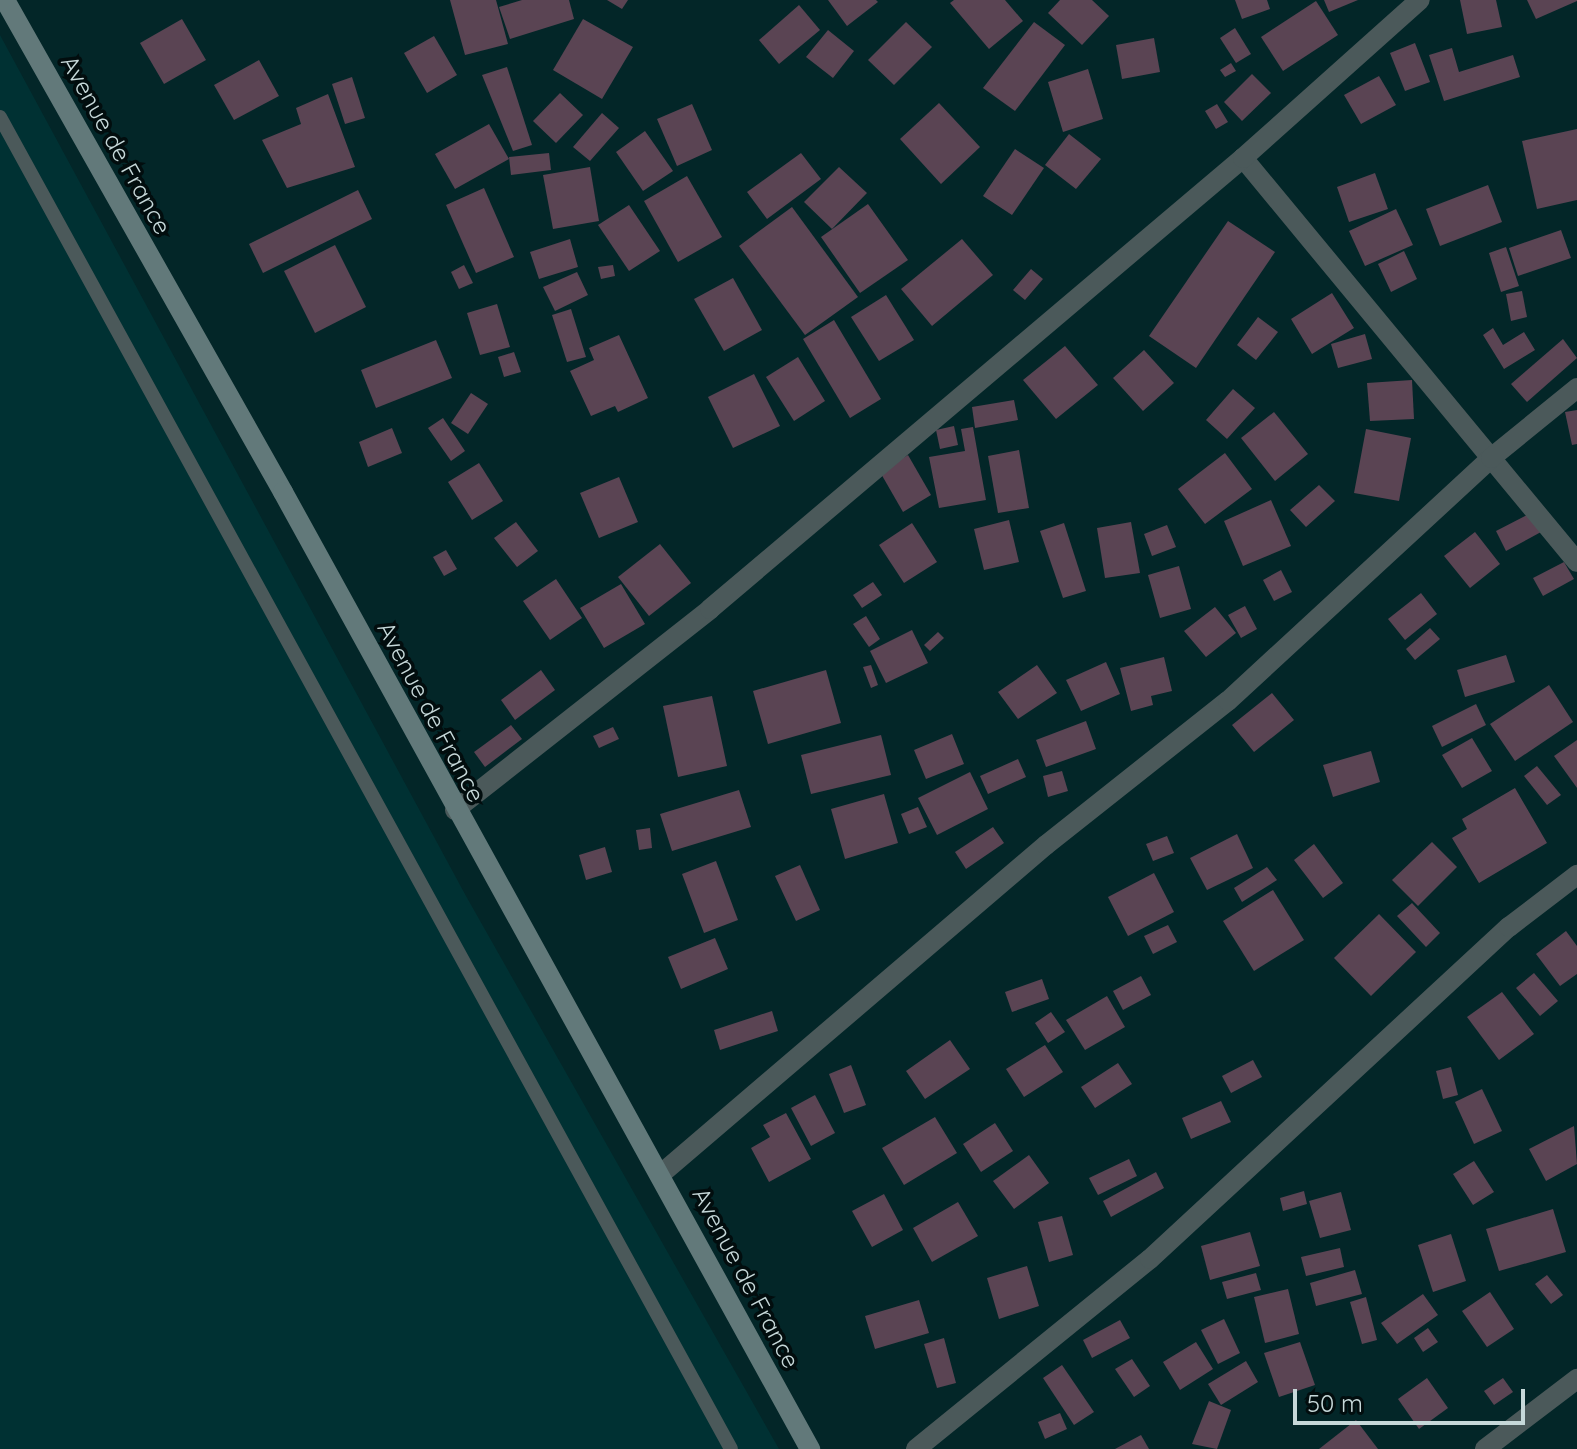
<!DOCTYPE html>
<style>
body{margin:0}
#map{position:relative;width:1577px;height:1449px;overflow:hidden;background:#032628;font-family:Quicksand,sans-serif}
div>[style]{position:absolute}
.built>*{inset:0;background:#003133}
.building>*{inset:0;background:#5a4453}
.lane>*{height:14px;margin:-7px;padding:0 7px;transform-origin:7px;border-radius:7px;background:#4b595a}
.street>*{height:20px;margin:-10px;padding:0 10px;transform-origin:10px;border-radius:10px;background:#4b595a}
.secondary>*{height:20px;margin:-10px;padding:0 10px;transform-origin:10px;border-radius:10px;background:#62797a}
span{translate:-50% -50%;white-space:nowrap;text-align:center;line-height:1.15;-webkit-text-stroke:7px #020d0e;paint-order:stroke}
.street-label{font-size:24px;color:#c6d8d9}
.scale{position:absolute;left:1293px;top:1389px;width:232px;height:36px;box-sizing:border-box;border:4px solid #c6d8d9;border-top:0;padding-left:10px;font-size:24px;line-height:28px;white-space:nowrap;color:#c6d8d9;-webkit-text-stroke:6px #020d0e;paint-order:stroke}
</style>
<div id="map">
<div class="built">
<div style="clip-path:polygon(0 35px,466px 896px,779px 1449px,0 1449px)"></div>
</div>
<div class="building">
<div style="clip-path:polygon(450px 0,496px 0,508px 44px,465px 55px)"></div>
<div style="clip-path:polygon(522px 0,569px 0,574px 19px,510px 39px,499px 7px)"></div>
<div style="clip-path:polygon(607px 0,628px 0,622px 9px)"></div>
<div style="clip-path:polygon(828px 0,876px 0,878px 2px,847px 26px)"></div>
<div style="clip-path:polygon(954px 0,1005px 0,1023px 21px,989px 49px,950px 3px)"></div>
<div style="clip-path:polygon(1060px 0,1092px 0,1109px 16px,1082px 45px,1048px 13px)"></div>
<div style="clip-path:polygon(1235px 0,1267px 0,1270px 9px,1242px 19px)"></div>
<div style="clip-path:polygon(1324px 0,1358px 0,1329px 12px)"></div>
<div style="clip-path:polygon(1460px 0,1496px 0,1502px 27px,1467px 34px)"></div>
<div style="clip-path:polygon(1527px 0,1577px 0,1577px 1px,1536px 19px)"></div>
<div style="clip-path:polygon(1316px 1px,1338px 35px,1283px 71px,1261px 37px)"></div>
<div style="clip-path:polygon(799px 5px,820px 30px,779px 64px,759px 40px)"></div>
<div style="clip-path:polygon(182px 19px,206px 60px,164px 84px,140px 43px)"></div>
<div style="clip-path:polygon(583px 19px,633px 47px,602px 99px,553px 70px)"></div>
<div style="clip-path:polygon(906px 22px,932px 47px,894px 85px,868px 60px)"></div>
<div style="clip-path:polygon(1034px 22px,1065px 45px,1015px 111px,983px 88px)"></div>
<div style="clip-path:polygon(1235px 28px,1251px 54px,1236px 63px,1220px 38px)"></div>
<div style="clip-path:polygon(828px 30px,854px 51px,833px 78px,806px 57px)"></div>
<div style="clip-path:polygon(434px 36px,457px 75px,427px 93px,404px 53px)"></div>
<div style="clip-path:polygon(1154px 38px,1160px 72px,1122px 79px,1116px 45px)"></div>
<div style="clip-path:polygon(1415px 43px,1430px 82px,1405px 91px,1390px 53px)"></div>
<div style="clip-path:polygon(1452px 48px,1459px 72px,1513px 55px,1520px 77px,1444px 101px,1429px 55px)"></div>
<div style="clip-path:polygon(259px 60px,279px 96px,234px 120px,214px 85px)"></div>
<div style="clip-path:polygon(1231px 63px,1236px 71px,1225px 77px,1220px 70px)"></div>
<div style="clip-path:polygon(507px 67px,532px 145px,513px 151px,482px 75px)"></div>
<div style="clip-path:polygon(1088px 69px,1103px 119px,1063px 132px,1048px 82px)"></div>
<div style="clip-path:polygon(1252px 74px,1271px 93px,1242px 121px,1224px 102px)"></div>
<div style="clip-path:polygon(1379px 76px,1396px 105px,1361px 124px,1344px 95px)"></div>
<div style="clip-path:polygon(352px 77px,365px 118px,345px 124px,332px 84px)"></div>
<div style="clip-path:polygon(560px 93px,583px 115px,556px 143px,533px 121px)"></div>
<div style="clip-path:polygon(328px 94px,355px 167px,287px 188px,262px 140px,301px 124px,296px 108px)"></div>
<div style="clip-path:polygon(939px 103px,980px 147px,941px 184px,900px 139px)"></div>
<div style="clip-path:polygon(692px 104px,712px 150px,677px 166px,657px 119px)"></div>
<div style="clip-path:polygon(1217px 104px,1228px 122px,1216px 129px,1205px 111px)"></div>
<div style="clip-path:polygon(602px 113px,619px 128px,590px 161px,573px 147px)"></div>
<div style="clip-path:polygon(489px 124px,509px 159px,455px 189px,435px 154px)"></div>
<div style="clip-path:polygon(1577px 129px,1577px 200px,1537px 209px,1522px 141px)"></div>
<div style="clip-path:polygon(645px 131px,673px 171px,643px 191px,616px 152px)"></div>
<div style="clip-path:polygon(1069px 134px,1101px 159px,1076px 189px,1045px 165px)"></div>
<div style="clip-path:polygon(1015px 149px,1044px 168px,1012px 215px,983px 196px)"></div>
<div style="clip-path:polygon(549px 153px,551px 170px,511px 175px,509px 157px)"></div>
<div style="clip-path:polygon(801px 153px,821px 179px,767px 219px,747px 192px)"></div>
<div style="clip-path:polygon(590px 167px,599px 221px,553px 229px,543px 175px)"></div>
<div style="clip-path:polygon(839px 167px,867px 193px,832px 229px,804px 202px)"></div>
<div style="clip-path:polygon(1375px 173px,1388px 209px,1349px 222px,1337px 187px)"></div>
<div style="clip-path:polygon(687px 176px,722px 237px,678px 262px,644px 201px)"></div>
<div style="clip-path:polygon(1488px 185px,1502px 222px,1440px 246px,1426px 209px)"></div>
<div style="clip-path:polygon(484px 188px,514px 257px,476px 273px,446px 205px)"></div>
<div style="clip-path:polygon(358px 190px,372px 219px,263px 273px,249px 244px)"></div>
<div style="clip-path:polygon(868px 204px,908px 260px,860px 293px,821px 237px)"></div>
<div style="clip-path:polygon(629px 205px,660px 251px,629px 271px,598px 225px)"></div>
<div style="clip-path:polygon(792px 207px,858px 297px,805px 335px,739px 246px)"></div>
<div style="clip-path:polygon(1396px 209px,1413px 245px,1365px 266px,1349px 231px)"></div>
<div style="clip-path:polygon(1228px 221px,1275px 252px,1196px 368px,1149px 336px)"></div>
<div style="clip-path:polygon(1561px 230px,1571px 258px,1518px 276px,1509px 248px)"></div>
<div style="clip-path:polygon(570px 239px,578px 267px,539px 279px,530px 252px)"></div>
<div style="clip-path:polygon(962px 239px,993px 275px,932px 326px,901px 289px)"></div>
<div style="clip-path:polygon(335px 245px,366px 307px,315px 333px,284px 271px)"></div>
<div style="clip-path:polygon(1506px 247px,1519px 286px,1501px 292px,1489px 253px)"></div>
<div style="clip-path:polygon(1404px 251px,1417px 279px,1391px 292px,1378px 264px)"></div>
<div style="clip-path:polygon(464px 265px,473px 283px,459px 289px,451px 272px)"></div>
<div style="clip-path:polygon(613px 265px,615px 276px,601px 279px,598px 267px)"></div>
<div style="clip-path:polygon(1031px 269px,1043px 279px,1025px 300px,1013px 290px)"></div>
<div style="clip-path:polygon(577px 272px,588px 295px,555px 311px,543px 287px)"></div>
<div style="clip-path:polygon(733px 278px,762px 330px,724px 351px,694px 299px)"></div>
<div style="clip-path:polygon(1522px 291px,1527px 317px,1511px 321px,1506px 294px)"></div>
<div style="clip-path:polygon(1332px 293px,1354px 328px,1312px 354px,1291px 319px)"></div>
<div style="clip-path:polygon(886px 295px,914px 340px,879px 361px,851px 317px)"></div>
<div style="clip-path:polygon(497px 304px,510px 347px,480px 355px,467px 313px)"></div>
<div style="clip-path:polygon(571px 309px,586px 357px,567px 362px,552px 315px)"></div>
<div style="clip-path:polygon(1258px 317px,1278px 332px,1256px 360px,1237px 345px)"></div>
<div style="clip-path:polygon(834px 320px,881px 399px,850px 418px,803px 339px)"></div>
<div style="clip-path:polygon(1493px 328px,1503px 345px,1524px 332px,1535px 350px,1504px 369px,1483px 335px)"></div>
<div style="clip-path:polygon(1365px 334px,1372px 359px,1338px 368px,1331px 344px)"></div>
<div style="clip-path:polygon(619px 335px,648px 398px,618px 412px,615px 406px,591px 416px,570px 371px,594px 360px,589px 348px)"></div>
<div style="clip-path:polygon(1563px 339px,1577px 358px,1527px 402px,1511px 384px)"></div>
<div style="clip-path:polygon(436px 340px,452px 378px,376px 408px,361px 370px)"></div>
<div style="clip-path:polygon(1065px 346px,1098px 385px,1056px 419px,1023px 380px)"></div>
<div style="clip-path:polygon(1144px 350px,1174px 383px,1143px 411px,1113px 378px)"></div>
<div style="clip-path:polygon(514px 352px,521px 372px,504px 377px,498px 357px)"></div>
<div style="clip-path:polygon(798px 357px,825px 401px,794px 421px,766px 377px)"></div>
<div style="clip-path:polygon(754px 374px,780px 426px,733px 448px,708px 397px)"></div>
<div style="clip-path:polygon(1412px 380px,1414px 419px,1370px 421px,1367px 383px)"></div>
<div style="clip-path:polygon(1233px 389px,1255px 408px,1227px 439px,1206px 420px)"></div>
<div style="clip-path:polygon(471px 393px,488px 404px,468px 434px,451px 423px)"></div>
<div style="clip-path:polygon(1014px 400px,1018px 420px,975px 428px,972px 407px)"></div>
<div style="clip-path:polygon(1577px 410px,1577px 444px,1572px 445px,1565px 412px)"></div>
<div style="clip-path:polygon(1274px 412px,1308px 454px,1275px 481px,1241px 438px)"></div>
<div style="clip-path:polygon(443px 418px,465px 451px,451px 461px,428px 428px)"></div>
<div style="clip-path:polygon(954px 426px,958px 445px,940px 449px,936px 430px)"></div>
<div style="clip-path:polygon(973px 427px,986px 500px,939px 508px,929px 457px,965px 451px,961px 429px)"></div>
<div style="clip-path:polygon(392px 428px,402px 453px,368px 467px,359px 442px)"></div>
<div style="clip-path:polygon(1366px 429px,1411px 438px,1399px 501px,1354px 493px)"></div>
<div style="clip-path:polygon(1019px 450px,1029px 508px,998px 513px,988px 456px)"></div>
<div style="clip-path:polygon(1225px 453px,1252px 489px,1205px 524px,1178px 489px)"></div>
<div style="clip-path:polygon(908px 455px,931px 495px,903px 512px,880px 472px)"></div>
<div style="clip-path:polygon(479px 463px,503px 501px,472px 520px,448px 482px)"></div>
<div style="clip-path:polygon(619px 477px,638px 522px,599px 538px,580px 493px)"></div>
<div style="clip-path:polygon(1319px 485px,1335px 501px,1306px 527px,1290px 510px)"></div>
<div style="clip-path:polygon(1271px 500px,1291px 546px,1243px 566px,1224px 521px)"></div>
<div style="clip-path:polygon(1531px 513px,1541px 532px,1506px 551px,1496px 531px)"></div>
<div style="clip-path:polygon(1009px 520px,1019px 562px,984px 570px,974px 529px)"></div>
<div style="clip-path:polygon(516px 522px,538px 551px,517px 567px,494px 538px)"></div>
<div style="clip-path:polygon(1131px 522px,1140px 573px,1105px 578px,1097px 528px)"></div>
<div style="clip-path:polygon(912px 523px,937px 562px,904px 583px,879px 545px)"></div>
<div style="clip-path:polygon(1064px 523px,1086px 591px,1063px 598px,1040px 531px)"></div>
<div style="clip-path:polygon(1167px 525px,1176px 547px,1152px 556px,1144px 534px)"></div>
<div style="clip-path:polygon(1475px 532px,1500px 564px,1470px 588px,1444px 556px)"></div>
<div style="clip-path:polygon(660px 544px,691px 583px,649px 616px,618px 577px)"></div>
<div style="clip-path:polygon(446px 550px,457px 569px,444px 576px,433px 557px)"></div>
<div style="clip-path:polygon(1564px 562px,1574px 579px,1543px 596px,1533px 578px)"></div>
<div style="clip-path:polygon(1179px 566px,1191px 609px,1160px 618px,1148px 575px)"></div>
<div style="clip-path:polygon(1281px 570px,1292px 592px,1274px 601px,1263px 580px)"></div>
<div style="clip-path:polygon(556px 579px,582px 618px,550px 640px,523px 601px)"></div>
<div style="clip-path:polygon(873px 582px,882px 595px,862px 608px,853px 595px)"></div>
<div style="clip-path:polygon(621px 584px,645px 624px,604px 648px,580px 608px)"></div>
<div style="clip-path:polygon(1421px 593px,1437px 614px,1405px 640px,1388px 619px)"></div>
<div style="clip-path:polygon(1245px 606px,1257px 629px,1241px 638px,1228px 615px)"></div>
<div style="clip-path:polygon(1215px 607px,1236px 633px,1206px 657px,1184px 631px)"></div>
<div style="clip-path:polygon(866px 616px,880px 639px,869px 647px,853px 624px)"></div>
<div style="clip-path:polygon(1430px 628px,1440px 639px,1415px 660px,1406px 649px)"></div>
<div style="clip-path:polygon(912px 630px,928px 663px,886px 683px,870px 651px)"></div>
<div style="clip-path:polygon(938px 632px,944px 638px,930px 651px,924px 645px)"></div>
<div style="clip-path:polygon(1506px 655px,1515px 682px,1465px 697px,1457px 670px)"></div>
<div style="clip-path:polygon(1164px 657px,1172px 691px,1151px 696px,1153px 705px,1131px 711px,1120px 668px)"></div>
<div style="clip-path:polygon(1106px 662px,1120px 694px,1081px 711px,1066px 680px)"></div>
<div style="clip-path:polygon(871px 665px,878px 685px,871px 688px,863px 667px)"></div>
<div style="clip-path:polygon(1037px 665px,1057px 693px,1018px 719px,998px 692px)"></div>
<div style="clip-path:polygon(541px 670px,555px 690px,515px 720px,501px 700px)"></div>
<div style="clip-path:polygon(826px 670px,841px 723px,768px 744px,753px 691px)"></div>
<div style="clip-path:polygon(1549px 685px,1573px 722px,1515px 761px,1490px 724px)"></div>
<div style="clip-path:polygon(1272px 693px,1294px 720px,1254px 752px,1232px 725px)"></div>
<div style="clip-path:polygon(712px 696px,727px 766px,678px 777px,663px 706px)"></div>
<div style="clip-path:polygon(1476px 704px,1486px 725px,1442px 747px,1432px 726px)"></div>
<div style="clip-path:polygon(1086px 721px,1096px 749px,1046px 767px,1036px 740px)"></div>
<div style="clip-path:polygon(511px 725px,522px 739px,485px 767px,474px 752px)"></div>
<div style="clip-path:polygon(613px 727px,619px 739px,599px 748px,593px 736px)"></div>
<div style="clip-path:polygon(952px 734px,964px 764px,926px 779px,914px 750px)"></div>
<div style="clip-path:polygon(881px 735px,891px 775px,811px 794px,801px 755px)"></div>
<div style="clip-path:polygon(1472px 738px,1492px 771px,1462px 788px,1442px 755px)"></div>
<div style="clip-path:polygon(1577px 740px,1577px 788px,1554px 756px)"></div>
<div style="clip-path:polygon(1371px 751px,1380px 782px,1333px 797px,1323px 765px)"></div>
<div style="clip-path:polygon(1018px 759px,1026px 777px,988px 794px,980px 776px)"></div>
<div style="clip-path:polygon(1537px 766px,1561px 795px,1547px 805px,1524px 776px)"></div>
<div style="clip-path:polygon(1062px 771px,1068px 791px,1048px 797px,1043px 776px)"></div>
<div style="clip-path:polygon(970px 772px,988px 809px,937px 835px,918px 798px)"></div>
<div style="clip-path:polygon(1515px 788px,1547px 843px,1479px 883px,1452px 838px,1467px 829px,1462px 819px)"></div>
<div style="clip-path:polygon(739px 790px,751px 827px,672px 851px,660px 814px)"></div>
<div style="clip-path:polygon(884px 794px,898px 843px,845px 859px,831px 809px)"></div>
<div style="clip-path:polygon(918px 807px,927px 827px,909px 834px,901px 814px)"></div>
<div style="clip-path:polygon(993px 827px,1004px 843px,966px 869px,955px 852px)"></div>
<div style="clip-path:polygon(650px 828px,652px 848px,639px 850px,636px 830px)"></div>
<div style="clip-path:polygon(1237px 834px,1253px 868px,1207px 890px,1190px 858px)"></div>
<div style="clip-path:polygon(1167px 836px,1174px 853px,1153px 861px,1146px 844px)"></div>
<div style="clip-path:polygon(1432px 842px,1457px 867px,1418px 906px,1392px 880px)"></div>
<div style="clip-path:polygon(1314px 844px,1343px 883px,1323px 898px,1294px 860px)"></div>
<div style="clip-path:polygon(605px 847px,612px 872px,586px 880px,579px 855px)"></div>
<div style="clip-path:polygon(716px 861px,738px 920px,704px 933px,682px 874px)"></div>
<div style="clip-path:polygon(800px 865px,820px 910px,796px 921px,775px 876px)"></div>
<div style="clip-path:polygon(1267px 867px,1277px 880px,1242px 902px,1234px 888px)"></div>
<div style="clip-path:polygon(1154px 873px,1174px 912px,1128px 936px,1108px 897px)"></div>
<div style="clip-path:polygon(1273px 890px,1304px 940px,1254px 971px,1223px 921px)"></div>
<div style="clip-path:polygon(1412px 903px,1440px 933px,1426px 947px,1397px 916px)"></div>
<div style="clip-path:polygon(1379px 914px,1416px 952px,1371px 996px,1334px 958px)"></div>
<div style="clip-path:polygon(1168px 925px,1177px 942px,1153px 954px,1144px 936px)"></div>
<div style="clip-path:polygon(1566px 931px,1577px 946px,1577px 974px,1560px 986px,1536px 954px)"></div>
<div style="clip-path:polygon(715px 938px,728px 969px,681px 989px,668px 957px)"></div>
<div style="clip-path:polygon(1534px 973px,1558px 1001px,1540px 1016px,1516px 988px)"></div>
<div style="clip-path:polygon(1141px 976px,1151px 995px,1123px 1010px,1113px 991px)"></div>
<div style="clip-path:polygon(1042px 979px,1049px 999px,1012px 1012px,1005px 992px)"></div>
<div style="clip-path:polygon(1502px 992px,1534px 1034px,1499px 1060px,1467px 1017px)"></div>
<div style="clip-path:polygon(1107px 996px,1125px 1027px,1085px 1050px,1066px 1020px)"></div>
<div style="clip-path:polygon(772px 1011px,778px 1031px,720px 1050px,714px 1030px)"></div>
<div style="clip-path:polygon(1051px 1012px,1065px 1032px,1048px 1043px,1035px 1023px)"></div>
<div style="clip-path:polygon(950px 1040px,970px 1069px,925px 1099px,906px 1071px)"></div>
<div style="clip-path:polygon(1045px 1045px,1063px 1072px,1024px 1097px,1006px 1069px)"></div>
<div style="clip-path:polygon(1253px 1060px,1262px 1077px,1231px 1093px,1222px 1076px)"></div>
<div style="clip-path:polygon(1118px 1063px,1132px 1084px,1095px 1108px,1081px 1087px)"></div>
<div style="clip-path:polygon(851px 1065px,866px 1105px,844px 1113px,829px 1074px)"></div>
<div style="clip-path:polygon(1451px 1067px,1458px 1095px,1443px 1099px,1436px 1071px)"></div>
<div style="clip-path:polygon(1482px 1089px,1502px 1131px,1474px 1144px,1455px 1102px)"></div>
<div style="clip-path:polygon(815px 1095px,835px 1133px,811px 1146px,791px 1108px)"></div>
<div style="clip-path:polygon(1221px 1101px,1231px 1122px,1191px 1139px,1182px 1118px)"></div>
<div style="clip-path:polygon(786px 1113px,811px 1159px,769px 1182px,751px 1148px,770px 1137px,763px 1125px)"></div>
<div style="clip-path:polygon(935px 1117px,957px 1153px,904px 1185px,882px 1148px)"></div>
<div style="clip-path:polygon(995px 1123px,1013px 1151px,981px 1172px,963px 1144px)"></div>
<div style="clip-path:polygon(1574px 1126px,1577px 1164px,1546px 1181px,1529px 1149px)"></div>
<div style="clip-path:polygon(1029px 1155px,1049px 1183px,1014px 1209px,993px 1181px)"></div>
<div style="clip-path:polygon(1129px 1159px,1137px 1176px,1098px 1195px,1089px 1178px)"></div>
<div style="clip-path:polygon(1474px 1161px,1494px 1192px,1473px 1205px,1453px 1174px)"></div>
<div style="clip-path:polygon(1156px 1172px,1164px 1188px,1111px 1217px,1103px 1201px)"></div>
<div style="clip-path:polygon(1304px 1191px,1307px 1204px,1283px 1211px,1280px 1198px)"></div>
<div style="clip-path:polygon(1341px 1192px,1351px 1230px,1320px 1238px,1309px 1201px)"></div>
<div style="clip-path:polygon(884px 1194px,903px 1230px,872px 1247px,852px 1211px)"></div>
<div style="clip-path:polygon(958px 1202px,978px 1236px,932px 1262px,913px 1228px)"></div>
<div style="clip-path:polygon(1553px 1209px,1566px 1252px,1499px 1271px,1486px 1229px)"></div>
<div style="clip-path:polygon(1062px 1216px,1073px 1255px,1049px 1262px,1038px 1222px)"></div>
<div style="clip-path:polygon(1250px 1232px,1260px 1266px,1210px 1280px,1201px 1246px)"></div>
<div style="clip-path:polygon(1451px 1234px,1466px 1281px,1433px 1292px,1418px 1245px)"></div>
<div style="clip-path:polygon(1340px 1248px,1344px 1267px,1306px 1276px,1301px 1257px)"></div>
<div style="clip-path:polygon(1027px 1266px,1039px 1306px,999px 1319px,987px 1278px)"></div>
<div style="clip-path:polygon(1355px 1270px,1362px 1294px,1316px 1306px,1310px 1283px)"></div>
<div style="clip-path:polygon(1256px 1273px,1261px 1290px,1227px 1299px,1222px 1282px)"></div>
<div style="clip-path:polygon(1547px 1275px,1563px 1295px,1551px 1304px,1535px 1284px)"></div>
<div style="clip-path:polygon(1288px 1289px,1299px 1334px,1265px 1343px,1254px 1297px)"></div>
<div style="clip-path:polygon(1490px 1292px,1514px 1329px,1487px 1347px,1462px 1311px)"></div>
<div style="clip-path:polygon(1423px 1294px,1438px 1315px,1397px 1344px,1381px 1323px)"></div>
<div style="clip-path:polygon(1366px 1297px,1377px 1340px,1362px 1344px,1350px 1302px)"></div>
<div style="clip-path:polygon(919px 1300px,929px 1333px,875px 1349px,865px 1316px)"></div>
<div style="clip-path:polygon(1224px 1319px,1240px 1353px,1218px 1364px,1201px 1330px)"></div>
<div style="clip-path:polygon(1120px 1320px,1130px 1338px,1092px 1358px,1083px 1340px)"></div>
<div style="clip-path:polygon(1428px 1328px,1438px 1342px,1423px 1352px,1414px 1338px)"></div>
<div style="clip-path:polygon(944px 1338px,956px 1383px,937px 1388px,924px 1344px)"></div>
<div style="clip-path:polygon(1196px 1342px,1213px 1369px,1180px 1390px,1163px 1362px)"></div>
<div style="clip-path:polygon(1300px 1342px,1315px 1385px,1279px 1397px,1264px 1353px)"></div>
<div style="clip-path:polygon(1132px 1359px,1150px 1386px,1134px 1397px,1115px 1369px)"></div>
<div style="clip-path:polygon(1246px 1361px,1258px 1382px,1221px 1405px,1208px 1384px)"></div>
<div style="clip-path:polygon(1062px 1365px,1094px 1412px,1074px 1425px,1043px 1378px)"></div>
<div style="clip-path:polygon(1427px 1378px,1448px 1408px,1419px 1429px,1398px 1399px)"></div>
<div style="clip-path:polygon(1503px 1378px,1513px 1392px,1494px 1405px,1484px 1391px)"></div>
<div style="clip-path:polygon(1209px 1401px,1231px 1410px,1217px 1449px,1192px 1444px)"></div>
<div style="clip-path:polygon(1060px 1413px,1067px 1429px,1045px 1439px,1038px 1422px)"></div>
<div style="clip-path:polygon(1356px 1420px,1378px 1449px,1319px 1449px)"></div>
<div style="clip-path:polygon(1141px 1435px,1149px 1449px,1115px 1449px)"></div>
</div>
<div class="lane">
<div style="left:0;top:117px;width:1519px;rotate:61.24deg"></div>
</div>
<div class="street">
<div style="left:1243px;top:158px;width:524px;rotate:50.42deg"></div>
<div style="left:455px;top:810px;width:325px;rotate:-38.2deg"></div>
<div style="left:710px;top:609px;width:698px;rotate:-40.24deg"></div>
<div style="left:1243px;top:158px;width:237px;rotate:-41.8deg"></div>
<div style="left:661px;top:1174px;width:506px;rotate:-40.52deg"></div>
<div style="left:1046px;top:845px;width:232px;rotate:-38.4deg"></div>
<div style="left:1228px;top:701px;width:358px;rotate:-42.7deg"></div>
<div style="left:1491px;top:458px;width:111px;rotate:-39.1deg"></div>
<div style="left:916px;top:1449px;width:301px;rotate:-39.1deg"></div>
<div style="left:1150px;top:1259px;width:489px;rotate:-42.8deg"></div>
<div style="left:1509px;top:927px;width:86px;rotate:-37.4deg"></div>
<div style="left:1485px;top:1449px;width:116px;rotate:-37.3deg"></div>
</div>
<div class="secondary">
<div style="left:5px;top:0;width:565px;rotate:60.53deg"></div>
<div style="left:283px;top:492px;width:1093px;rotate:61.16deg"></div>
</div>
<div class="street-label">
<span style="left:116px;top:145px;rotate:61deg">Avenue de France</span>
<span style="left:431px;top:712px;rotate:62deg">Avenue de France</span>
<span style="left:746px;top:1278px;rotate:62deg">Avenue de France</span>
</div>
<div class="scale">50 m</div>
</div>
